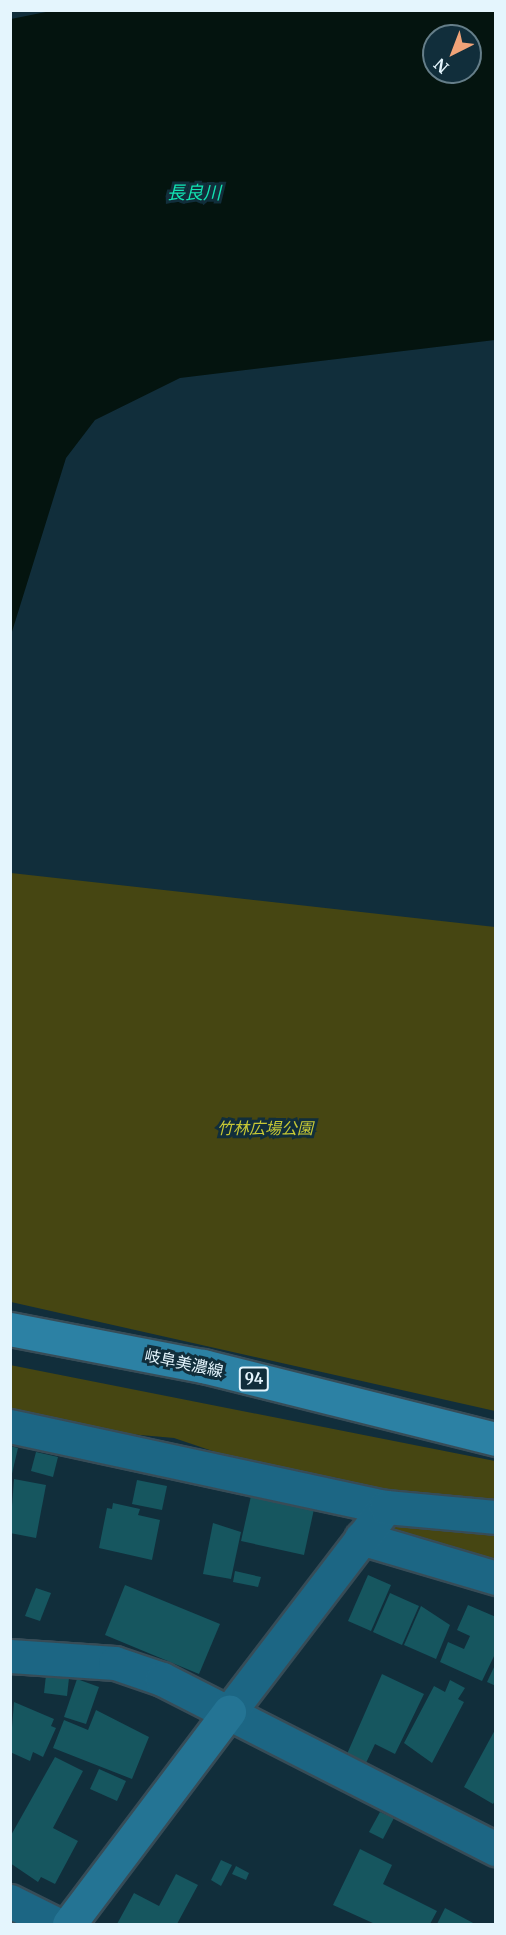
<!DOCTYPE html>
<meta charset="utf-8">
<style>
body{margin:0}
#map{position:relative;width:506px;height:1935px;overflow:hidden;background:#112e3b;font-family:Merriweather,"Noto Sans JP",serif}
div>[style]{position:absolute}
.green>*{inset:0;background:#464612}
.water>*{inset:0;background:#04140f}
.building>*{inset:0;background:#16565f}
.roads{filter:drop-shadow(2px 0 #374c57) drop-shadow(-2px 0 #374c57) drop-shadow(0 2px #374c57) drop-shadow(0 -2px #374c57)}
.street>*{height:33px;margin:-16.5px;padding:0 16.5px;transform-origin:16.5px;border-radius:16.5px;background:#1c6684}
.secondary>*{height:33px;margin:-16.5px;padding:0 16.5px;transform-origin:16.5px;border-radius:16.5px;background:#247494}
.primary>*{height:33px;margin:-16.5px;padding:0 16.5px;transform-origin:16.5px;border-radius:16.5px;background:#2c81a4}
span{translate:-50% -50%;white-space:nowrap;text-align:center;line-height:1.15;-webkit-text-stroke:6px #112e3b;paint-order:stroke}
.shield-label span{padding:2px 4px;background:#112e3b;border:2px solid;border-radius:4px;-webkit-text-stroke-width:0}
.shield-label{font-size:15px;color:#e4f5fd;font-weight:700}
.park-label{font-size:16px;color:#c7c835;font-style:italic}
.street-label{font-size:16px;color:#e4f5fd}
.water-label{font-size:18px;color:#12e2b1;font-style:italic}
.frame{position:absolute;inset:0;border:12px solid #e4f5fd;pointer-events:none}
.north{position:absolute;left:422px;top:24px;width:60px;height:60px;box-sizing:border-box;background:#112e3b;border:2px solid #657e89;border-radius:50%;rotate:222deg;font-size:16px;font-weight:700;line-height:24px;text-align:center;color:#e4f5fd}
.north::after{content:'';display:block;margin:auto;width:21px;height:27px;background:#f0a378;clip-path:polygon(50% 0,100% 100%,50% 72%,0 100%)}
</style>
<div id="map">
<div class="green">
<div style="clip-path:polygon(11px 873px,495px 927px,495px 1411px,11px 1302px)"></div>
<div style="clip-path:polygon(10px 1365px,495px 1461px,495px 1562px,357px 1523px,337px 1478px,254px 1465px,174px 1438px,118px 1433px,11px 1410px)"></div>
</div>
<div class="water">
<div style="clip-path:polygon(evenodd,51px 11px,495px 11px,495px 340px,180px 378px,95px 420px,66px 458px,11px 635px,11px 19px,51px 11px,434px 36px,470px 36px,470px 72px,434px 72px,434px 36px)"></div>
</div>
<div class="building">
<div style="clip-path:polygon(10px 1446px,18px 1448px,11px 1478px,10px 1478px)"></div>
<div style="clip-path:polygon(36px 1452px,58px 1457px,53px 1477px,31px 1471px)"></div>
<div style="clip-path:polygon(14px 1479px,46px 1485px,36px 1538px,10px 1533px)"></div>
<div style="clip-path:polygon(137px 1480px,167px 1486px,162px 1510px,132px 1504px)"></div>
<div style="clip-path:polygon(251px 1496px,314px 1509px,304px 1555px,241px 1541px)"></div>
<div style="clip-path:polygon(113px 1503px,140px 1509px,138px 1515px,160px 1520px,152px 1560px,99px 1548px,107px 1508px,112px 1509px)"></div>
<div style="clip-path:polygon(213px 1523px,241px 1532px,231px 1579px,203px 1574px)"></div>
<div style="clip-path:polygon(235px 1571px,261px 1577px,258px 1587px,233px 1582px)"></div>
<div style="clip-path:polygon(368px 1575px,391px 1585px,371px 1631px,348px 1621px)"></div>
<div style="clip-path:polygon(125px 1585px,220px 1624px,199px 1674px,105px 1635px)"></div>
<div style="clip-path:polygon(36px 1588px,51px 1593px,40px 1621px,25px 1616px)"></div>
<div style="clip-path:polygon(390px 1593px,419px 1606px,402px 1645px,373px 1632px)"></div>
<div style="clip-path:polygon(468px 1605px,496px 1617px,496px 1652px,482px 1681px,440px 1662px,448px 1642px,464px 1649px,470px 1636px,457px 1630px)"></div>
<div style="clip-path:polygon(421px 1606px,450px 1625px,436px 1659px,404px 1645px)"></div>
<div style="clip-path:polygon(496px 1663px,496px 1686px,487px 1682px)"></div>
<div style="clip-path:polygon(382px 1674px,424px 1694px,395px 1754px,375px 1744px,366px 1763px,347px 1754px)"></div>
<div style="clip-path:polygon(46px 1675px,69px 1678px,67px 1696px,44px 1693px)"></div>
<div style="clip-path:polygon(77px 1679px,99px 1687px,86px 1724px,64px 1717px)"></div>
<div style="clip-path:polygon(450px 1680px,465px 1688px,458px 1699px,464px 1702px,432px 1763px,404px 1743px,434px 1686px,445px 1692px)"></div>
<div style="clip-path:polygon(14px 1702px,54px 1719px,51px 1726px,56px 1728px,43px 1757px,33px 1752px,30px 1761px,10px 1752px)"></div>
<div style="clip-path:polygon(96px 1710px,149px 1737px,132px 1779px,53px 1748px,64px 1720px,88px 1730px)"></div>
<div style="clip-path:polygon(496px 1728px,496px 1799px,493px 1804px,464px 1787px)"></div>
<div style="clip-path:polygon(55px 1757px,83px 1771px,53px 1828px,78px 1841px,55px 1884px,41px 1877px,38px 1882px,10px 1863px,10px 1837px)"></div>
<div style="clip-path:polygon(99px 1769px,126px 1781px,117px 1801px,90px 1789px)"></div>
<div style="clip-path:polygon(380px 1812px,394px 1818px,383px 1839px,369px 1832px)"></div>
<div style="clip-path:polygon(360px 1849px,392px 1865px,383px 1884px,437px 1911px,430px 1924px,375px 1924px,333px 1905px)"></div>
<div style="clip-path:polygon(221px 1860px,232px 1865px,221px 1886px,211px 1880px)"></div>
<div style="clip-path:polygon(236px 1866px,249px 1873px,246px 1880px,232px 1874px)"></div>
<div style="clip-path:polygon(176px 1874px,198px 1885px,177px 1924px,117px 1924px,134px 1893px,159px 1906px)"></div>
<div style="clip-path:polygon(445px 1908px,475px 1924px,482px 1924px,437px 1924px)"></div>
</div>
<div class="roads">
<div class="street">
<div style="left:10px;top:1426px;width:385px;rotate:12.2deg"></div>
<div style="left:361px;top:1538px;width:141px;rotate:16.5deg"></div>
<div style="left:10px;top:1656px;width:105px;rotate:3.8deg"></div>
<div style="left:115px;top:1663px;width:50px;rotate:18.8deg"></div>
<div style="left:162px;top:1679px;width:375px;rotate:27deg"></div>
<div style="left:229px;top:1712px;width:258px;rotate:-52.6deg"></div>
<div style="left:386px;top:1507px;width:110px;rotate:5.2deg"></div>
<div style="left:10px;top:1901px;width:51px;rotate:26.6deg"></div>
</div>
<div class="secondary">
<div style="left:69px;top:1924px;width:266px;rotate:-53deg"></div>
</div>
<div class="primary">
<div style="left:10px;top:1329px;width:197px;rotate:10.9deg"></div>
<div style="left:203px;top:1366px;width:302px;rotate:14deg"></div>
</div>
</div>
<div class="shield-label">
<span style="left:254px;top:1379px">94</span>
</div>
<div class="park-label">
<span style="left:265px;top:1128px">竹林広場公園</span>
</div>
<div class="street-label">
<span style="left:184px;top:1363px;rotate:12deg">岐阜美濃線</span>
</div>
<div class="water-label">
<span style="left:194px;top:193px">長良川</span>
</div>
<div class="frame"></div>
<div class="north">N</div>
</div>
